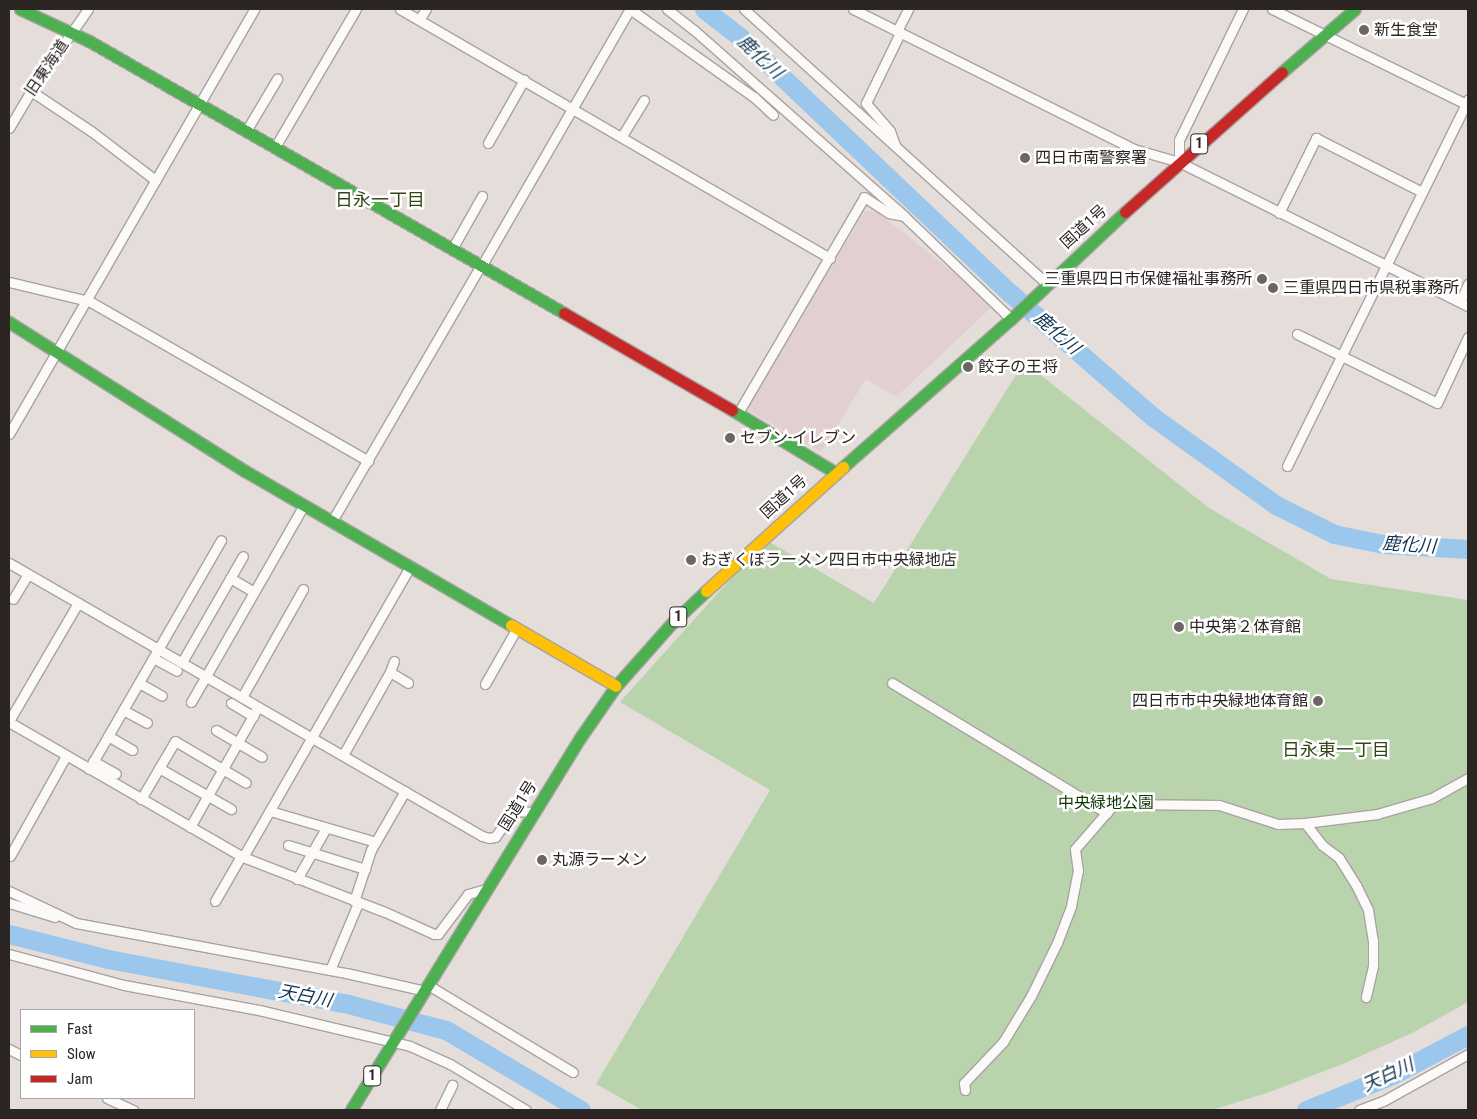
<!DOCTYPE html>
<meta charset="utf-8">
<style>
body{margin:0}
#map{position:relative;width:1477px;height:1119px;overflow:hidden;background:#e4ddda;font-family:"Roboto Condensed","Noto Sans JP",sans-serif}
div>[style]{position:absolute}
.commercial>*{inset:0;background:#e2d0d0}
.green>*{inset:0;background:#b9d4ad}
.river>*{height:19px;margin:-9.5px;padding:0 9.5px;transform-origin:9.5px;border-radius:9.5px;background:#9bc7ec}
.roads{filter:drop-shadow(1px 0 #a8a3a0) drop-shadow(-1px 0 #a8a3a0) drop-shadow(0 1px #a8a3a0) drop-shadow(0 -1px #a8a3a0)}
.street>*{height:9px;margin:-4.5px;padding:0 4.5px;transform-origin:4.5px;border-radius:4.5px;background:#fbfaf9}
.fast>*{height:11px;margin:-5.5px;padding:0 5.5px;transform-origin:5.5px;border-radius:5.5px;background:#4caf50}
.slow>*{height:11px;margin:-5.5px;padding:0 5.5px;transform-origin:5.5px;border-radius:5.5px;background:#ffc107}
.jam>*{height:11px;margin:-5.5px;padding:0 5.5px;transform-origin:5.5px;border-radius:5.5px;background:#c62828}
.dots>*{width:14px;height:14px;translate:-50% -50%;box-sizing:border-box;border:2px solid #fff;border-radius:50%}
span{translate:-50% -50%;white-space:nowrap;text-align:center;line-height:1.15;-webkit-text-stroke:5px #fff;paint-order:stroke}
.shield-label span{padding:1px 4px;background:#fff;border:1px solid;border-radius:4px;-webkit-text-stroke-width:0}
.shield-label{font-size:15px;color:#2b2523;font-weight:700}
.poi-label{font-size:16px;color:#2b2523}
.left{translate:0 -50%;text-align:left}
.right{translate:-100% -50%;text-align:right}
.street-label{font-size:16px;color:#2b2523}
.park-label{font-size:16px;color:#0b3700}
.water-label{font-size:18px;color:#10344f;font-style:italic}
.neighbourhood-label{font-size:18px;color:#334714}
.frame{position:absolute;inset:0;border:10px solid #2b2523;pointer-events:none}
.legend{position:absolute;left:20px;top:1009px;width:175px;height:90px;box-sizing:border-box;background:#fff;border:1px solid #aaa8a7;margin:0;padding:6px 9px;list-style:none;font-size:15px;color:#2b2523}
.legend li{display:flex;align-items:center;gap:10px;height:25px}
.legend b{width:25px;border:1px solid #aaa8a7}
</style>
<div id="map">
<div class="commercial">
<div style="clip-path:polygon(865px 211px,877px 212px,994px 305px,896px 397px,866px 379px,821px 452px,746px 409px)"></div>
</div>
<div class="green">
<div style="clip-path:polygon(1024px 362px,1209px 508px,1331px 579px,1468px 600px,1468px 1002px,1412px 1033px,1345px 1063px,1270px 1092px,1212px 1110px,642px 1110px,596px 1084px,770px 790px,620px 702px,742px 566px,771px 543px,874px 603px)"></div>
</div>
<div class="river">
<div style="left:704px;top:9px;width:46px;rotate:37.9deg"></div>
<div style="left:740px;top:37px;width:372px;rotate:43.5deg"></div>
<div style="left:1010px;top:293px;width:189px;rotate:40.9deg"></div>
<div style="left:1153px;top:417px;width:151px;rotate:35.6deg"></div>
<div style="left:1276px;top:505px;width:65px;rotate:26.6deg"></div>
<div style="left:1334px;top:534px;width:50px;rotate:11.5deg"></div>
<div style="left:1383px;top:544px;width:85px;rotate:3.4deg"></div>
<div style="left:9px;top:934px;width:102px;rotate:14.2deg"></div>
<div style="left:108px;top:959px;width:244px;rotate:10.6deg"></div>
<div style="left:348px;top:1004px;width:101px;rotate:14.9deg"></div>
<div style="left:446px;top:1030px;width:157px;rotate:30.7deg"></div>
<div style="left:1306px;top:1110px;width:95px;rotate:-22.2deg"></div>
<div style="left:1394px;top:1074px;width:84px;rotate:-27.8deg"></div>
</div>
<div class="roads">
<div class="street">
<div style="left:400px;top:9px;width:497px;rotate:30.1deg"></div>
<div style="left:630px;top:9px;width:152px;rotate:35.4deg"></div>
<div style="left:754px;top:97px;width:26px;rotate:43deg"></div>
<div style="left:667px;top:9px;width:34px;rotate:38deg"></div>
<div style="left:694px;top:30px;width:281px;rotate:41.5deg"></div>
<div style="left:904px;top:216px;width:149px;rotate:43.9deg"></div>
<div style="left:744px;top:9px;width:408px;rotate:42.2deg"></div>
<div style="left:853px;top:9px;width:314px;rotate:26.5deg"></div>
<div style="left:1134px;top:149px;width:47px;rotate:16.1deg"></div>
<div style="left:1179px;top:162px;width:323px;rotate:26.5deg"></div>
<div style="left:1272px;top:9px;width:218px;rotate:26.1deg"></div>
<div style="left:419px;top:20px;width:13px;rotate:-58deg"></div>
<div style="left:897px;top:31px;width:25px;rotate:-63deg"></div>
<div style="left:31px;top:91px;width:72px;rotate:33.7deg"></div>
<div style="left:91px;top:131px;width:81px;rotate:37.4deg"></div>
<div style="left:9px;top:128px;width:43px;rotate:-59.3deg"></div>
<div style="left:31px;top:91px;width:100px;rotate:-55.2deg"></div>
<div style="left:246px;top:131px;width:61px;rotate:-59.2deg"></div>
<div style="left:622px;top:136px;width:42px;rotate:-58.6deg"></div>
<div style="left:488px;top:143px;width:73px;rotate:-60.3deg"></div>
<div style="left:895px;top:145px;width:15px;rotate:-110deg"></div>
<div style="left:890px;top:131px;width:37px;rotate:-131deg"></div>
<div style="left:866px;top:103px;width:78px;rotate:-64.1deg"></div>
<div style="left:275px;top:147px;width:160px;rotate:-59.6deg"></div>
<div style="left:1179px;top:162px;width:22px;rotate:-90deg"></div>
<div style="left:1179px;top:140px;width:146px;rotate:-64deg"></div>
<div style="left:1279px;top:213px;width:84px;rotate:-63.7deg"></div>
<div style="left:1316px;top:138px;width:119px;rotate:27deg"></div>
<div style="left:452px;top:249px;width:61px;rotate:-60.5deg"></div>
<div style="left:482px;top:265px;width:296px;rotate:-60deg"></div>
<div style="left:9px;top:282px;width:82px;rotate:13.4deg"></div>
<div style="left:89px;top:301px;width:322px;rotate:29.8deg"></div>
<div style="left:1460px;top:302px;width:20px;rotate:-66deg"></div>
<div style="left:1297px;top:334px;width:156px;rotate:26.2deg"></div>
<div style="left:1437px;top:403px;width:73px;rotate:-64.8deg"></div>
<div style="left:738px;top:413px;width:250px;rotate:-59.7deg"></div>
<div style="left:864px;top:197px;width:30px;rotate:33deg"></div>
<div style="left:889px;top:213px;width:14px;rotate:12deg"></div>
<div style="left:9px;top:434px;width:491px;rotate:-60deg"></div>
<div style="left:1287px;top:466px;width:409px;rotate:-63.7deg"></div>
<div style="left:332px;top:521px;width:296px;rotate:-59.8deg"></div>
<div style="left:9px;top:563px;width:546px;rotate:29.99deg"></div>
<div style="left:482px;top:836px;width:7px;rotate:16deg"></div>
<div style="left:489px;top:838px;width:6px;rotate:-9deg"></div>
<div style="left:495px;top:837px;width:32px;rotate:-54deg"></div>
<div style="left:514px;top:811px;width:19px;rotate:3deg"></div>
<div style="left:230px;top:578px;width:28px;rotate:30deg"></div>
<div style="left:13px;top:599px;width:29px;rotate:-59deg"></div>
<div style="left:153px;top:658px;width:27px;rotate:28deg"></div>
<div style="left:394px;top:661px;width:12px;rotate:110deg"></div>
<div style="left:390px;top:672px;width:21px;rotate:31deg"></div>
<div style="left:182px;top:662px;width:122px;rotate:-60.1deg"></div>
<div style="left:206px;top:676px;width:197px;rotate:-60.2deg"></div>
<div style="left:139px;top:683px;width:26px;rotate:29deg"></div>
<div style="left:892px;top:683px;width:251px;rotate:31.2deg"></div>
<div style="left:485px;top:684px;width:64px;rotate:-60.3deg"></div>
<div style="left:242px;top:697px;width:124px;rotate:-60.5deg"></div>
<div style="left:191px;top:702px;width:30px;rotate:-60deg"></div>
<div style="left:231px;top:703px;width:26px;rotate:31deg"></div>
<div style="left:123px;top:710px;width:27px;rotate:28deg"></div>
<div style="left:9px;top:721px;width:137px;rotate:-59.7deg"></div>
<div style="left:9px;top:722px;width:270px;rotate:30deg"></div>
<div style="left:243px;top:857px;width:152px;rotate:21.2deg"></div>
<div style="left:385px;top:912px;width:54px;rotate:24.2deg"></div>
<div style="left:434px;top:934px;width:4px"></div>
<div style="left:438px;top:934px;width:50px;rotate:-53.1deg"></div>
<div style="left:468px;top:894px;width:19px;rotate:-16deg"></div>
<div style="left:216px;top:730px;width:53px;rotate:30.4deg"></div>
<div style="left:108px;top:736px;width:28px;rotate:30deg"></div>
<div style="left:343px;top:755px;width:95px;rotate:-60.5deg"></div>
<div style="left:93px;top:761px;width:26px;rotate:29deg"></div>
<div style="left:159px;top:768px;width:83px;rotate:29.7deg"></div>
<div style="left:89px;top:769px;width:264px;rotate:-60deg"></div>
<div style="left:141px;top:799px;width:67px;rotate:-59.6deg"></div>
<div style="left:175px;top:741px;width:82px;rotate:30.6deg"></div>
<div style="left:270px;top:811px;width:110px;rotate:16.3deg"></div>
<div style="left:1305px;top:823px;width:28px;rotate:52deg"></div>
<div style="left:1322px;top:845px;width:21px;rotate:37deg"></div>
<div style="left:1339px;top:858px;width:32px;rotate:58deg"></div>
<div style="left:1356px;top:885px;width:28px;rotate:64deg"></div>
<div style="left:1368px;top:910px;width:30px;rotate:81deg"></div>
<div style="left:1373px;top:940px;width:26px;rotate:90deg"></div>
<div style="left:1373px;top:966px;width:32px;rotate:103deg"></div>
<div style="left:190px;top:827px;width:138px;rotate:-60.5deg"></div>
<div style="left:288px;top:845px;width:81px;rotate:17.3deg"></div>
<div style="left:10px;top:856px;width:115px;rotate:-60.8deg"></div>
<div style="left:243px;top:857px;width:336px;rotate:-60.1deg"></div>
<div style="left:297px;top:879px;width:59px;rotate:-60.4deg"></div>
<div style="left:9px;top:891px;width:74px;rotate:25.5deg"></div>
<div style="left:76px;top:923px;width:275px;rotate:10.5deg"></div>
<div style="left:346px;top:973px;width:81px;rotate:12.8deg"></div>
<div style="left:215px;top:901px;width:52px;rotate:-60deg"></div>
<div style="left:354px;top:901px;width:54px;rotate:-71.6deg"></div>
<div style="left:371px;top:850px;width:68px;rotate:-60deg"></div>
<div style="left:9px;top:903px;width:48px;rotate:16.9deg"></div>
<div style="left:9px;top:954px;width:119px;rotate:15.1deg"></div>
<div style="left:124px;top:985px;width:137px;rotate:10.5deg"></div>
<div style="left:259px;top:1010px;width:155px;rotate:13.4deg"></div>
<div style="left:410px;top:1046px;width:44px;rotate:24.2deg"></div>
<div style="left:450px;top:1064px;width:89px;rotate:31.2deg"></div>
<div style="left:330px;top:970px;width:73px;rotate:-67.3deg"></div>
<div style="left:428px;top:985px;width:169px;rotate:31deg"></div>
<div style="left:9px;top:1049px;width:13px;rotate:27deg"></div>
<div style="left:965px;top:1090px;width:7px;rotate:-98deg"></div>
<div style="left:964px;top:1083px;width:57px;rotate:-46.4deg"></div>
<div style="left:1003px;top:1042px;width:54px;rotate:-58.7deg"></div>
<div style="left:1031px;top:996px;width:59px;rotate:-63.9deg"></div>
<div style="left:1057px;top:943px;width:40px;rotate:-69deg"></div>
<div style="left:1071px;top:906px;width:36px;rotate:-79deg"></div>
<div style="left:1078px;top:871px;width:22px;rotate:-98deg"></div>
<div style="left:1075px;top:849px;width:60px;rotate:-49.1deg"></div>
<div style="left:1114px;top:804px;width:105px;rotate:0.5deg"></div>
<div style="left:1219px;top:805px;width:62px;rotate:17.9deg"></div>
<div style="left:1278px;top:824px;width:27px;rotate:-2deg"></div>
<div style="left:1305px;top:823px;width:73px;rotate:-7.1deg"></div>
<div style="left:1377px;top:814px;width:57px;rotate:-16.2deg"></div>
<div style="left:1432px;top:798px;width:41px;rotate:-29.1deg"></div>
<div style="left:107px;top:1098px;width:29px;rotate:25deg"></div>
<div style="left:440px;top:1110px;width:28px;rotate:-64deg"></div>
<div style="left:1359px;top:1110px;width:26px;rotate:-21deg"></div>
<div style="left:1383px;top:1101px;width:97px;rotate:-28.9deg"></div>
</div>
<div class="fast">
<div style="left:20px;top:9px;width:76px;rotate:24.9deg"></div>
<div style="left:89px;top:41px;width:547px;rotate:29.8deg"></div>
<div style="left:1282px;top:72px;width:96px;rotate:-40.8deg"></div>
<div style="left:9px;top:322px;width:279px;rotate:32.3deg"></div>
<div style="left:245px;top:471px;width:307px;rotate:30.1deg"></div>
<div style="left:732px;top:410px;width:122px;rotate:31.2deg"></div>
<div style="left:843px;top:467px;width:224px;rotate:-41.4deg"></div>
<div style="left:1011px;top:319px;width:156px;rotate:-43.2deg"></div>
<div style="left:351px;top:1110px;width:437px;rotate:-58.4deg"></div>
<div style="left:580px;top:738px;width:63px;rotate:-55.3deg"></div>
<div style="left:616px;top:686px;width:84px;rotate:-48.4deg"></div>
<div style="left:672px;top:623px;width:47px;rotate:-43.3deg"></div>
</div>
<div class="slow">
<div style="left:706px;top:591px;width:185px;rotate:-42.1deg"></div>
<div style="left:511px;top:625px;width:121px;rotate:30.2deg"></div>
</div>
<div class="jam">
<div style="left:1125px;top:212px;width:210px;rotate:-41.7deg"></div>
<div style="left:564px;top:313px;width:194px;rotate:30deg"></div>
</div>
</div>
<div class="dots">
<div style="left:1364px;top:30px;background:#6c6563"></div>
<div style="left:1025px;top:158px;background:#6c6563"></div>
<div style="left:1262px;top:279px;background:#6c6563"></div>
<div style="left:1273px;top:288px;background:#6c6563"></div>
<div style="left:968px;top:367px;background:#6c6563"></div>
<div style="left:730px;top:438px;background:#6c6563"></div>
<div style="left:691px;top:560px;background:#6c6563"></div>
<div style="left:1179px;top:627px;background:#6c6563"></div>
<div style="left:1318px;top:701px;background:#6c6563"></div>
<div style="left:542px;top:860px;background:#6c6563"></div>
</div>
<div class="shield-label">
<span style="left:1199px;top:144px">1</span>
<span style="left:678px;top:617px">1</span>
<span style="left:372px;top:1076px">1</span>
</div>
<div class="poi-label">
<span class="left" style="left:1374px;top:30px">新生食堂</span>
<span class="left" style="left:1035px;top:158px">四日市南警察署</span>
<span class="right" style="left:1252px;top:279px">三重県四日市保健福祉事務所</span>
<span class="left" style="left:1283px;top:288px">三重県四日市県税事務所</span>
<span class="left" style="left:978px;top:367px">餃子の王将</span>
<span class="left" style="left:740px;top:438px">セブン-イレブン</span>
<span class="left" style="left:701px;top:560px">おぎくぼラーメン四日市中央緑地店</span>
<span class="left" style="left:1189px;top:627px">中央第２体育館</span>
<span class="right" style="left:1308px;top:701px">四日市市中央緑地体育館</span>
<span class="left" style="left:552px;top:860px">丸源ラーメン</span>
</div>
<div class="street-label">
<span style="left:47px;top:68px;rotate:-56deg">旧東海道</span>
<span style="left:1084px;top:227px;rotate:-42deg">国道1号</span>
<span style="left:784px;top:497px;rotate:-42deg">国道1号</span>
<span style="left:518px;top:806px;rotate:-58deg">国道1号</span>
</div>
<div class="park-label">
<span style="left:1106px;top:803px">中央緑地公園</span>
</div>
<div class="water-label">
<span style="left:760px;top:57px;rotate:43deg">鹿化川</span>
<span style="left:1057px;top:333px;rotate:41deg">鹿化川</span>
<span style="left:1409px;top:545px;rotate:4deg">鹿化川</span>
<span style="left:305px;top:996px;rotate:11deg">天白川</span>
<span style="left:1388px;top:1075px;rotate:-25deg">天白川</span>
</div>
<div class="neighbourhood-label">
<span style="left:380px;top:200px">日永一丁目</span>
<span style="left:1336px;top:750px">日永東一丁目</span>
</div>
<div class="frame"></div>
<ul class="legend">
<li><b style="height:6px;background:#4caf50"></b>Fast</li>
<li><b style="height:6px;background:#ffc107"></b>Slow</li>
<li><b style="height:6px;background:#c62828"></b>Jam</li>
</ul>
</div>
